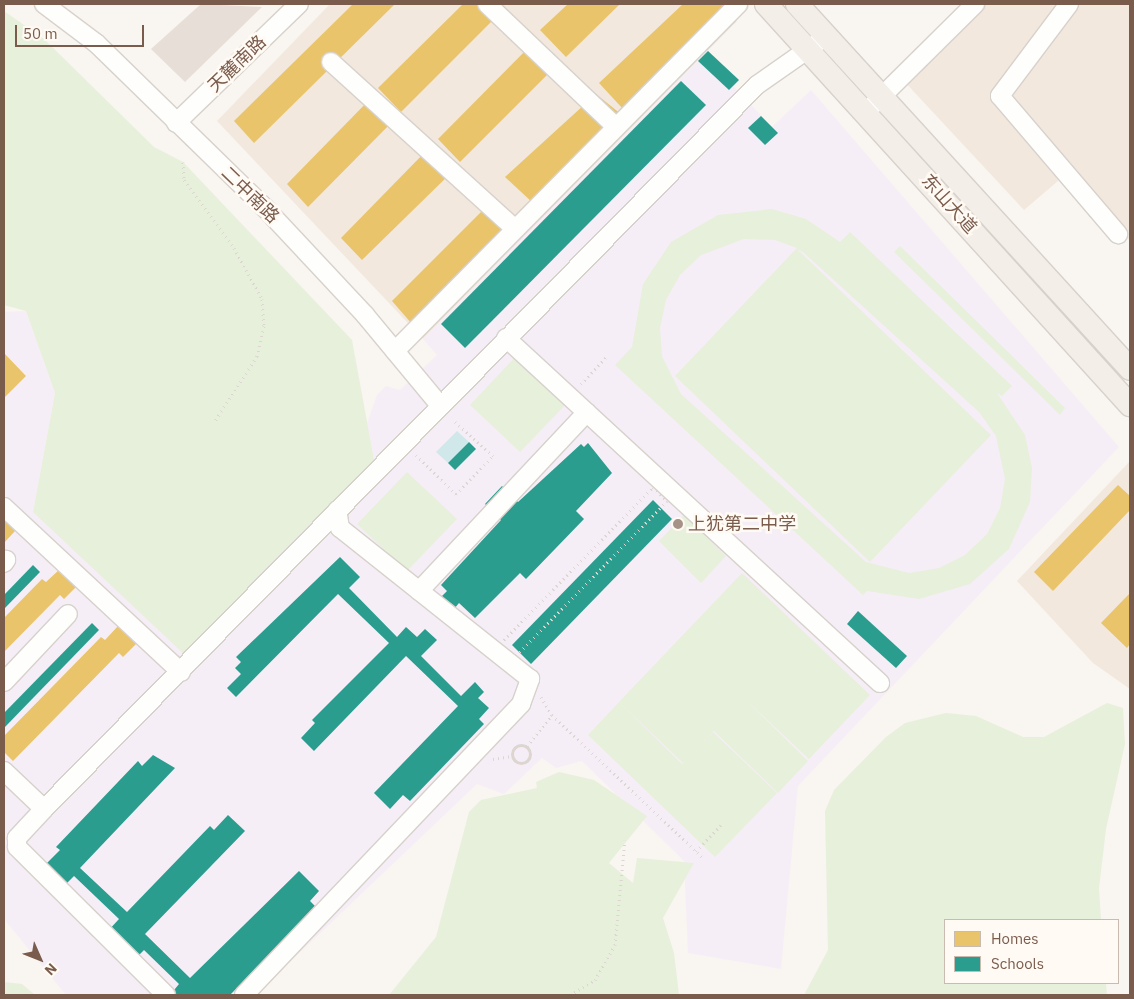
<!DOCTYPE html>
<meta charset="utf-8">
<style>
body{margin:0}
#map{position:relative;width:1134px;height:999px;overflow:hidden;background:#f9f5f0;font-family:"IBM Plex Sans","Noto Sans SC",sans-serif}
div>[style]{position:absolute}
.residential>*{inset:0;background:#f2e8de}
.education>*{inset:0;background:#f6eef6}
.green>*{inset:0;background:#e7f0db}
.water>*{inset:0;background:#d0e8ea}
.homes>*{inset:0;background:#e9c46a}
.schools>*{inset:0;background:#2a9d8f}
.building>*{inset:0;background:#e6ded7}
.path>*{height:3px;margin-top:-1.5px;transform-origin:0;background:repeating-linear-gradient(90deg,#dcd5d0 0 1px,transparent 0 5px)}
.path>.ring{margin:-1.5px;padding:0;box-sizing:content-box;background:none;border:3px solid #dcd5d0;border-radius:50%}
.roads{filter:drop-shadow(1px 0 #d7d1cb) drop-shadow(-1px 0 #d7d1cb) drop-shadow(0 1px #d7d1cb) drop-shadow(0 -1px #d7d1cb)}
.minor>*{height:18px;margin:-9px;padding:0 9px;transform-origin:9px;border-radius:9px;background:#fefefd}
.major>*{height:22px;margin:-11px;padding:0 11px;transform-origin:11px;border-radius:11px;background:#f3eee8}
.dots>*{width:14px;height:14px;translate:-50% -50%;box-sizing:border-box;border:2px solid #fffaf3;border-radius:50%}
span{translate:-50% -50%;white-space:nowrap;text-align:center;line-height:1.15;-webkit-text-stroke:5px #fffaf3;paint-order:stroke}
.street-label{font-size:18px;color:#7a5c4d}
.poi-label{font-size:18px;color:#7a5c4d}
.left{translate:0 -50%;text-align:left}
.frame{position:absolute;inset:0;border:5px solid #7a5c4d;pointer-events:none}
.legend{position:absolute;left:944px;top:919px;width:175px;height:65px;box-sizing:border-box;background:#fffaf3;border:1px solid #cabbb1;margin:0;padding:6px 9px;list-style:none;font-size:15px;color:#7a5c4d}
.legend li{display:flex;align-items:center;gap:10px;height:25px}
.legend b{width:25px;border:1px solid #cabbb1}
.north{position:absolute;left:15px;top:934px;width:50px;height:50px;-webkit-text-stroke:4px #fffaf3;paint-order:stroke;rotate:134deg;font-size:14px;font-weight:700;line-height:20px;text-align:center;color:#7a5c4d}
.north::after{content:'';display:block;margin:auto;width:18px;height:22px;background:#7a5c4d;clip-path:polygon(50% 0,100% 100%,50% 72%,0 100%)}
.scale{position:absolute;left:15px;top:25px;width:129px;height:22px;box-sizing:border-box;border:2px solid #7a5c4d;border-top:0;padding-left:6px;font-size:15px;line-height:18px;white-space:nowrap;color:#7a5c4d;-webkit-text-stroke:4px #fffaf3;paint-order:stroke}
</style>
<div id="map">
<div class="residential">
<div style="clip-path:polygon(330px 4px,720px 4px,737px 21px,423px 339px,217px 121px)"></div>
<div style="clip-path:polygon(975px 4px,1130px 4px,1130px 241px,1072px 169px,1024px 210px,902px 79px)"></div>
<div style="clip-path:polygon(1130px 461px,1130px 689px,1093px 663px,1017px 581px)"></div>
</div>
<div class="education">
<div style="clip-path:polygon(708px 51px,739px 80px,733px 86px,772px 127px,811px 90px,1119px 447px,798px 786px,781px 969px,688px 953px,684px 861px,582px 761px,556px 768px,542px 758px,504px 794px,477px 784px,255px 995px,66px 995px,4px 919px,4px 312px,26px 311px,55px 393px,33px 512px,374px 460px,367px 423px,377px 395px,386px 386px,400px 390px,437px 355px,423px 339px)"></div>
</div>
<div class="green">
<div style="clip-path:polygon(4px 11px,44px 39px,154px 147px,183px 162px,352px 340px,374px 460px,186px 656px,33px 512px,55px 393px,26px 311px,4px 305px)"></div>
<div style="clip-path:polygon(evenodd,772px 209px,806px 219px,840px 242px,850px 232px,1012px 386px,1002px 396px,997px 393px,1025px 435px,1032px 468px,1030px 502px,1009px 549px,970px 584px,919px 599px,867px 591px,863px 595px,615px 365px,632px 347px,643px 284px,671px 242px,718px 215px,772px 209px,744px 239px,775px 240px,797px 248px,675px 376px,870px 562px,991px 435px,797px 249px,803px 252px,979px 412px,996px 436px,1005px 479px,1000px 508px,987px 534px,965px 555px,939px 568px,909px 573px,866px 562px,681px 394px,662px 356px,660px 328px,666px 300px,680px 275px,701px 255px,744px 239px)"></div>
<div style="clip-path:polygon(900px 246px,1065px 408px,1060px 415px,894px 252px)"></div>
<div style="clip-path:polygon(520px 352px,570px 400px,520px 452px,470px 405px)"></div>
<div style="clip-path:polygon(407px 472px,457px 519px,407px 571px,357px 524px)"></div>
<div style="clip-path:polygon(684px 515px,726px 556px,701px 583px,659px 541px)"></div>
<div style="clip-path:polygon(742px 573px,870px 695px,809px 759px,745px 699px,808px 761px,778px 793px,714px 731px,683px 763px,619px 702px)"></div>
<div style="clip-path:polygon(619px 702px,682px 764px,713px 732px,777px 793px,715px 857px,588px 735px)"></div>
<div style="clip-path:polygon(1107px 703px,1123px 708px,1125px 744px,1106px 829px,1099px 888px,1101px 920px,945px 920px,945px 983px,1106px 983px,1107px 995px,804px 995px,828px 950px,825px 811px,834px 790px,886px 737px,905px 723px,946px 713px,976px 716px,1023px 737px,1044px 737px)"></div>
<div style="clip-path:polygon(559px 772px,594px 780px,647px 816px,609px 863px,633px 883px,637px 858px,694px 863px,663px 918px,674px 953px,679px 995px,389px 995px,436px 937px,469px 812px,481px 800px,537px 788px,536px 782px)"></div>
<div style="clip-path:polygon(4px 982px,22px 984px,35px 995px,4px 995px)"></div>
</div>
<div class="water">
<div style="clip-path:polygon(457px 431px,469px 442px,448px 463px,436px 452px)"></div>
</div>
<div class="homes">
<div style="clip-path:polygon(353px 4px,395px 4px,254px 143px,234px 121px)"></div>
<div style="clip-path:polygon(463px 4px,488px 4px,499px 14px,401px 112px,378px 88px)"></div>
<div style="clip-path:polygon(568px 4px,620px 4px,566px 57px,540px 30px)"></div>
<div style="clip-path:polygon(683px 4px,733px 4px,624px 110px,599px 83px)"></div>
<div style="clip-path:polygon(534px 42px,558px 64px,460px 162px,438px 139px)"></div>
<div style="clip-path:polygon(375px 94px,397px 117px,308px 207px,287px 184px)"></div>
<div style="clip-path:polygon(596px 94px,622px 115px,533px 203px,505px 177px)"></div>
<div style="clip-path:polygon(429px 148px,453px 171px,362px 260px,341px 238px)"></div>
<div style="clip-path:polygon(485px 208px,509px 230px,412px 324px,392px 301px)"></div>
<div style="clip-path:polygon(4px 353px,26px 376px,4px 398px)"></div>
<div style="clip-path:polygon(1118px 485px,1130px 496px,1130px 510px,1053px 591px,1034px 572px)"></div>
<div style="clip-path:polygon(4px 520px,15px 531px,4px 543px)"></div>
<div style="clip-path:polygon(60px 569px,77px 586px,64px 599px,60px 595px,4px 652px,4px 618px,42px 579px,46px 582px)"></div>
<div style="clip-path:polygon(1130px 593px,1130px 644px,1127px 648px,1101px 623px)"></div>
<div style="clip-path:polygon(118px 626px,136px 644px,123px 657px,119px 653px,13px 761px,4px 752px,4px 736px,101px 637px,105px 640px)"></div>
</div>
<div class="schools">
<div style="clip-path:polygon(708px 51px,739px 80px,729px 90px,698px 61px)"></div>
<div style="clip-path:polygon(681px 81px,706px 105px,465px 348px,441px 324px)"></div>
<div style="clip-path:polygon(761px 116px,778px 133px,765px 145px,748px 128px)"></div>
<div style="clip-path:polygon(469px 442px,476px 449px,455px 470px,448px 463px)"></div>
<div style="clip-path:polygon(588px 443px,612px 473px,576px 511px,584px 519px,526px 579px,520px 573px,475px 618px,459px 603px,454px 609px,441px 597px,447px 591px,441px 585px,501px 520px,485px 504px,502px 486px,518px 502px,581px 444px,584px 447px)"></div>
<div style="clip-path:polygon(653px 500px,672px 519px,531px 664px,512px 645px)"></div>
<div style="clip-path:polygon(340px 557px,360px 577px,349px 588px,397px 637px,406px 627px,417px 637px,425px 629px,437px 640px,421px 656px,461px 696px,475px 682px,484px 692px,478px 698px,489px 708px,479px 719px,484px 724px,410px 801px,403px 795px,390px 809px,374px 793px,458px 706px,406px 656px,314px 751px,301px 738px,315px 723px,312px 720px,389px 643px,338px 594px,236px 697px,227px 688px,241px 674px,235px 668px,241px 662px,236px 657px)"></div>
<div style="clip-path:polygon(33px 565px,40px 572px,4px 609px,4px 595px)"></div>
<div style="clip-path:polygon(858px 611px,907px 656px,896px 668px,847px 624px)"></div>
<div style="clip-path:polygon(92px 623px,99px 630px,4px 728px,4px 713px)"></div>
<div style="clip-path:polygon(153px 755px,175px 768px,80px 868px,127px 912px,210px 826px,214px 830px,228px 815px,245px 831px,145px 934px,190px 978px,299px 871px,319px 891px,310px 901px,316px 907px,230px 995px,170px 995px,179px 984px,144px 950px,131px 963px,107px 932px,119px 919px,74px 876px,63px 887px,43px 867px,60px 850px,56px 847px,138px 761px,142px 766px)"></div>
</div>
<div class="building">
<div style="clip-path:polygon(201px 4px,262px 7px,185px 82px,151px 49px)"></div>
</div>
<div class="path">
<div style="left:183px;top:162px;width:18px;rotate:87deg"></div>
<div style="left:184px;top:180px;width:84px;rotate:53.7deg"></div>
<div style="left:234px;top:248px;width:58px;rotate:61.2deg"></div>
<div style="left:262px;top:299px;width:27px;rotate:86deg"></div>
<div style="left:264px;top:326px;width:31px;rotate:103deg"></div>
<div style="left:257px;top:356px;width:77px;rotate:122.9deg"></div>
<div style="left:581px;top:384px;width:37px;rotate:-47deg"></div>
<div style="left:416px;top:455px;width:56px;rotate:44.3deg"></div>
<div style="left:456px;top:494px;width:53px;rotate:-45.8deg"></div>
<div style="left:493px;top:456px;width:55px;rotate:-137.9deg"></div>
<div style="left:653px;top:487px;width:20px;rotate:45deg"></div>
<div style="left:667px;top:501px;width:223px;rotate:134.3deg"></div>
<div style="left:511px;top:661px;width:20px;rotate:-135deg"></div>
<div style="left:497px;top:647px;width:223px;rotate:-45.7deg"></div>
<div style="left:541px;top:697px;width:21px;rotate:59deg"></div>
<div style="left:552px;top:715px;width:208px;rotate:43.4deg"></div>
<div class="ring" style="left:512px;top:745px;width:15px;height:15px"></div>
<div style="left:527px;top:746px;width:40px;rotate:-51deg"></div>
<div style="left:493px;top:759px;width:19px;rotate:-9deg"></div>
<div style="left:696px;top:851px;width:36px;rotate:-46deg"></div>
<div style="left:570px;top:995px;width:29px;rotate:-31deg"></div>
<div style="left:595px;top:980px;width:40px;rotate:-60.3deg"></div>
<div style="left:615px;top:945px;width:105px;rotate:-84.6deg"></div>
</div>
<div class="roads">
<div class="minor">
<div style="left:44px;top:4px;width:65px;rotate:36.9deg"></div>
<div style="left:96px;top:43px;width:236px;rotate:44.3deg"></div>
<div style="left:265px;top:208px;width:146px;rotate:46.9deg"></div>
<div style="left:365px;top:315px;width:116px;rotate:50.3deg"></div>
<div style="left:487px;top:4px;width:178px;rotate:43.6deg"></div>
<div style="left:1069px;top:4px;width:115px;rotate:126.9deg"></div>
<div style="left:1000px;top:96px;width:182px;rotate:49.5deg"></div>
<div style="left:331px;top:62px;width:248px;rotate:42.2deg"></div>
<div style="left:873px;top:105px;width:144px;rotate:-44.7deg"></div>
<div style="left:176px;top:123px;width:171px;rotate:-44.1deg"></div>
<div style="left:506px;top:338px;width:509px;rotate:42.69deg"></div>
<div style="left:395px;top:351px;width:488px;rotate:-45.3deg"></div>
<div style="left:4px;top:507px;width:242px;rotate:43deg"></div>
<div style="left:4px;top:563px;width:4px;rotate:-56deg"></div>
<div style="left:419px;top:591px;width:245px;rotate:-46.8deg"></div>
<div style="left:4px;top:682px;width:93px;rotate:-46.7deg"></div>
<div style="left:4px;top:771px;width:55px;rotate:43.5deg"></div>
<div style="left:44px;top:809px;width:40px;rotate:133deg"></div>
<div style="left:17px;top:838px;width:9px;rotate:90deg"></div>
<div style="left:17px;top:847px;width:210px;rotate:44.8deg"></div>
<div style="left:44px;top:809px;width:1016px;rotate:-45.44deg"></div>
<div style="left:757px;top:85px;width:73px;rotate:-35deg"></div>
<div style="left:244px;top:995px;width:402px;rotate:-46.4deg"></div>
<div style="left:521px;top:704px;width:27px;rotate:-70deg"></div>
<div style="left:530px;top:679px;width:243px;rotate:-141.5deg"></div>
<div style="left:340px;top:528px;width:18px;rotate:-99deg"></div>
</div>
<div class="major">
<div style="left:766px;top:4px;width:542px;rotate:47.77deg"></div>
<div style="left:797px;top:4px;width:494px;rotate:47.6deg"></div>
</div>
</div>
<div class="dots">
<div style="left:678px;top:524px;background:#a69286"></div>
</div>
<div class="street-label">
<span style="left:237px;top:64px;rotate:-44deg">天麓南路</span>
<span style="left:250px;top:195px;rotate:44deg">二中南路</span>
<span style="left:949px;top:204px;rotate:48deg">东山大道</span>
</div>
<div class="poi-label">
<span class="left" style="left:688px;top:524px">上犹第二中学</span>
</div>
<div class="frame"></div>
<ul class="legend">
<li><b style="height:14px;background:#e9c46a"></b>Homes</li>
<li><b style="height:14px;background:#2a9d8f"></b>Schools</li>
</ul>
<div class="north">N</div>
<div class="scale">50 m</div>
</div>
